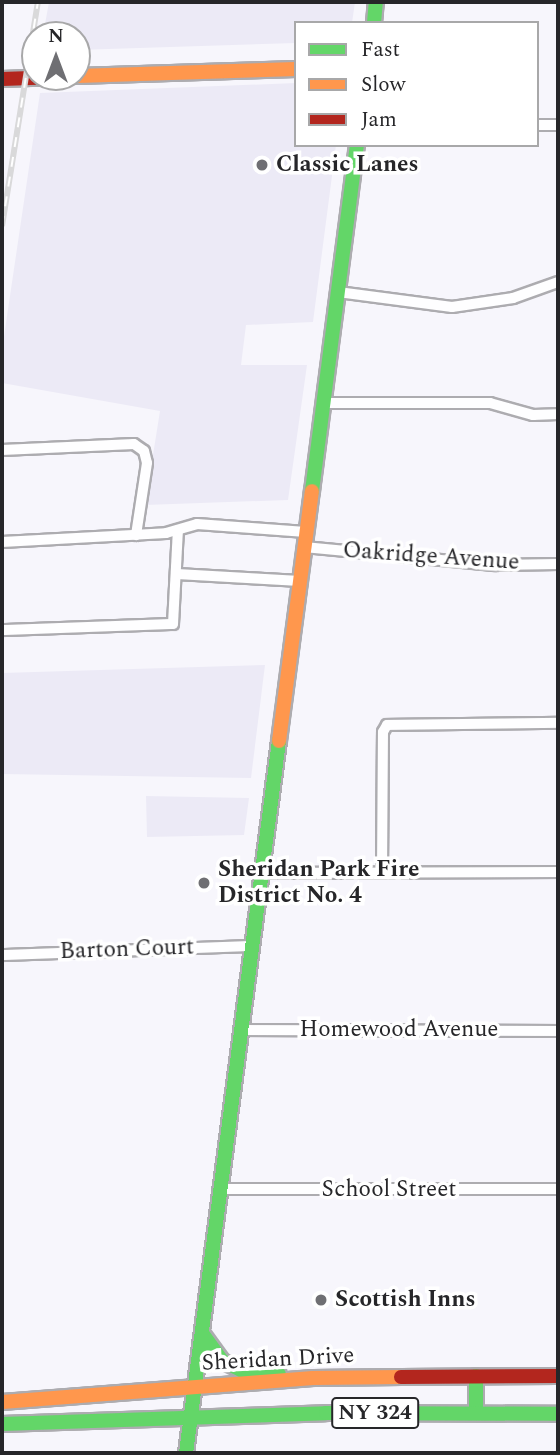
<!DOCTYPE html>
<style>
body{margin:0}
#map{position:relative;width:560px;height:1455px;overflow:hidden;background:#f7f6fc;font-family:Spectral,serif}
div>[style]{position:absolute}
.built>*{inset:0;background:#eceaf6}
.roads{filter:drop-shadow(2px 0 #adacb0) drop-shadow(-2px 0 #adacb0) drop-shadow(0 2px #adacb0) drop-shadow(0 -2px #adacb0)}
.street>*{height:10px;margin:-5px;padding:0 5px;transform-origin:5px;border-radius:5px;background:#fefeff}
.fast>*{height:14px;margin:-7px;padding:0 7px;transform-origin:7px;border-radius:7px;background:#63d668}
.slow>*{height:14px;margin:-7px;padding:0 7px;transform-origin:7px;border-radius:7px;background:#ff974d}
.jam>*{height:14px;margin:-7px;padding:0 7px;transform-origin:7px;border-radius:7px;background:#b3261e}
.rail>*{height:6px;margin-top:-3px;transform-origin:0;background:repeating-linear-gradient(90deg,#fff 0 10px,#d9d9da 0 20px);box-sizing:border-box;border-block:2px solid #d9d9da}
.dots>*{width:19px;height:19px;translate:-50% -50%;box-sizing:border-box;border:4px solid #fff;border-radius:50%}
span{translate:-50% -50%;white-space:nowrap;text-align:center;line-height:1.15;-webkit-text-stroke:7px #fff;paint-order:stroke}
.shield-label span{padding:2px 5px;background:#fff;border:2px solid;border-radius:5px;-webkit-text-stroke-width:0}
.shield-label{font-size:21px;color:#262629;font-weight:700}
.poi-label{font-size:23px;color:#262629;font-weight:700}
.left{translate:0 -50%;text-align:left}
.street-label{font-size:23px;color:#262629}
.frame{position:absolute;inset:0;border:4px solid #262629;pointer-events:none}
.legend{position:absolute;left:294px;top:21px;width:245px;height:126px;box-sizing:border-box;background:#fff;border:2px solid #a8a8a9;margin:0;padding:9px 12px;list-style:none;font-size:21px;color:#262629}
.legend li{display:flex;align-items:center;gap:14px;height:35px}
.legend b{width:35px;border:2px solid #a8a8a9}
.north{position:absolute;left:21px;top:21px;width:70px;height:70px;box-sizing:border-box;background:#fff;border:2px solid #a8a8a9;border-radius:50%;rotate:0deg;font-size:19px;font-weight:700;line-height:28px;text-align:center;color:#262629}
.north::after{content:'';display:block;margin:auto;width:24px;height:32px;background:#6f6f73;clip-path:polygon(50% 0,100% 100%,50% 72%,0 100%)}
</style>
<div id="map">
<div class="built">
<div style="clip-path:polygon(49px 2px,355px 2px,352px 23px,296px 23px,296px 43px,77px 50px,77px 35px,43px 35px)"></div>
<div style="clip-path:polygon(296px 83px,296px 145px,336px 145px,313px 322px,246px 325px,241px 365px,307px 365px,288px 500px,145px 505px,160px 411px,2px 383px,2px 350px,40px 93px)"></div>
<div style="clip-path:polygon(265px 665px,251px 778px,2px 774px,2px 673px)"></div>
<div style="clip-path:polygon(146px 796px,249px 798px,244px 835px,147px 837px)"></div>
</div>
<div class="roads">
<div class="street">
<div style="left:537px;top:125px;width:21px"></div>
<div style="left:338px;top:292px;width:115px;rotate:7.5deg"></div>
<div style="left:452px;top:307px;width:62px;rotate:-8.4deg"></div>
<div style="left:513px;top:298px;width:48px;rotate:-19.6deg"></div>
<div style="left:323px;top:403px;width:167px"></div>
<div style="left:490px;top:403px;width:45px;rotate:15.6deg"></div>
<div style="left:533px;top:415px;width:25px;rotate:-2deg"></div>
<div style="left:2px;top:450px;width:132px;rotate:-2.6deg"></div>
<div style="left:134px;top:444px;width:12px;rotate:35deg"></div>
<div style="left:144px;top:451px;width:12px;rotate:76deg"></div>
<div style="left:147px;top:463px;width:73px;rotate:98.7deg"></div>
<div style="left:2px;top:542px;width:164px;rotate:-3.1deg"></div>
<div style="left:166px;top:533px;width:32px;rotate:-16deg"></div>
<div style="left:197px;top:524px;width:109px;rotate:4.2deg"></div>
<div style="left:304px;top:547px;width:193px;rotate:5.4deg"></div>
<div style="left:496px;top:565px;width:62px;rotate:-0.9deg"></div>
<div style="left:177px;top:574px;width:123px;rotate:3.3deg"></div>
<div style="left:2px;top:630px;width:171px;rotate:-2deg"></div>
<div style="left:173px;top:624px;width:94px;rotate:-87deg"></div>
<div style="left:382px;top:872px;width:140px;rotate:-89.6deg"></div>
<div style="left:383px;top:732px;width:8px;rotate:-60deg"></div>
<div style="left:387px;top:725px;width:171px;rotate:-0.7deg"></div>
<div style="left:261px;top:873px;width:297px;rotate:-0.2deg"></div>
<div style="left:2px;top:955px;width:250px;rotate:-2.1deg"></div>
<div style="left:241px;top:1030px;width:317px;rotate:0.2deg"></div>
<div style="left:220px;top:1189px;width:338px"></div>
</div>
<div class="fast">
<div style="left:374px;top:23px;width:21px;rotate:-85deg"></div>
<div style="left:312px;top:491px;width:349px;rotate:-82.6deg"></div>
<div style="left:202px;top:1333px;width:34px;rotate:54deg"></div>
<div style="left:222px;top:1361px;width:21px;rotate:25deg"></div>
<div style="left:241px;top:1370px;width:38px;rotate:6deg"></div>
<div style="left:476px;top:1376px;width:37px;rotate:90deg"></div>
<div style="left:2px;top:1424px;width:324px;rotate:-1.9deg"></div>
<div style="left:326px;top:1413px;width:232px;rotate:0.2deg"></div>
<div style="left:186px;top:1453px;width:718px;rotate:-82.56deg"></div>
</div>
<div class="slow">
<div style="left:77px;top:76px;width:219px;rotate:-1.8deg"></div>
<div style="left:279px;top:741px;width:252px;rotate:-82.5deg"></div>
<div style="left:2px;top:1402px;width:312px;rotate:-4.4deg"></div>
<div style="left:313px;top:1378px;width:88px;rotate:-0.7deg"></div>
</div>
<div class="jam">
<div style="left:2px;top:79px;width:58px;rotate:-2deg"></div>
<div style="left:401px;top:1377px;width:157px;rotate:-0.4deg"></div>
</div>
</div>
<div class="rail">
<div style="left:2px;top:226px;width:227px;rotate:-80.9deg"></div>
</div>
<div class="dots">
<div style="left:262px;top:165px;background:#6f6f73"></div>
<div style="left:204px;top:883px;background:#6f6f73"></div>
<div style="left:321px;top:1300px;background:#6f6f73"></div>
</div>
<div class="shield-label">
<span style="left:375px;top:1413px">NY 324</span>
</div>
<div class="poi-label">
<span class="left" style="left:276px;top:165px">Classic Lanes</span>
<span class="left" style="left:218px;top:883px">Sheridan Park Fire<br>District No. 4</span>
<span class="left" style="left:335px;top:1300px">Scottish Inns</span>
</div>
<div class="street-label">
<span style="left:431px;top:557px;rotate:4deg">Oakridge Avenue</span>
<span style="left:127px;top:950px;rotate:-2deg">Barton Court</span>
<span style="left:399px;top:1030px">Homewood Avenue</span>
<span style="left:389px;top:1190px">School Street</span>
<span style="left:278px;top:1360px;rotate:-3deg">Sheridan Drive</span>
</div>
<div class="frame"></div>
<ul class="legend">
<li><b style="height:9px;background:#63d668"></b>Fast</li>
<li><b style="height:9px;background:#ff974d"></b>Slow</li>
<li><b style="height:9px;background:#b3261e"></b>Jam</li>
</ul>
<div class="north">N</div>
</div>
